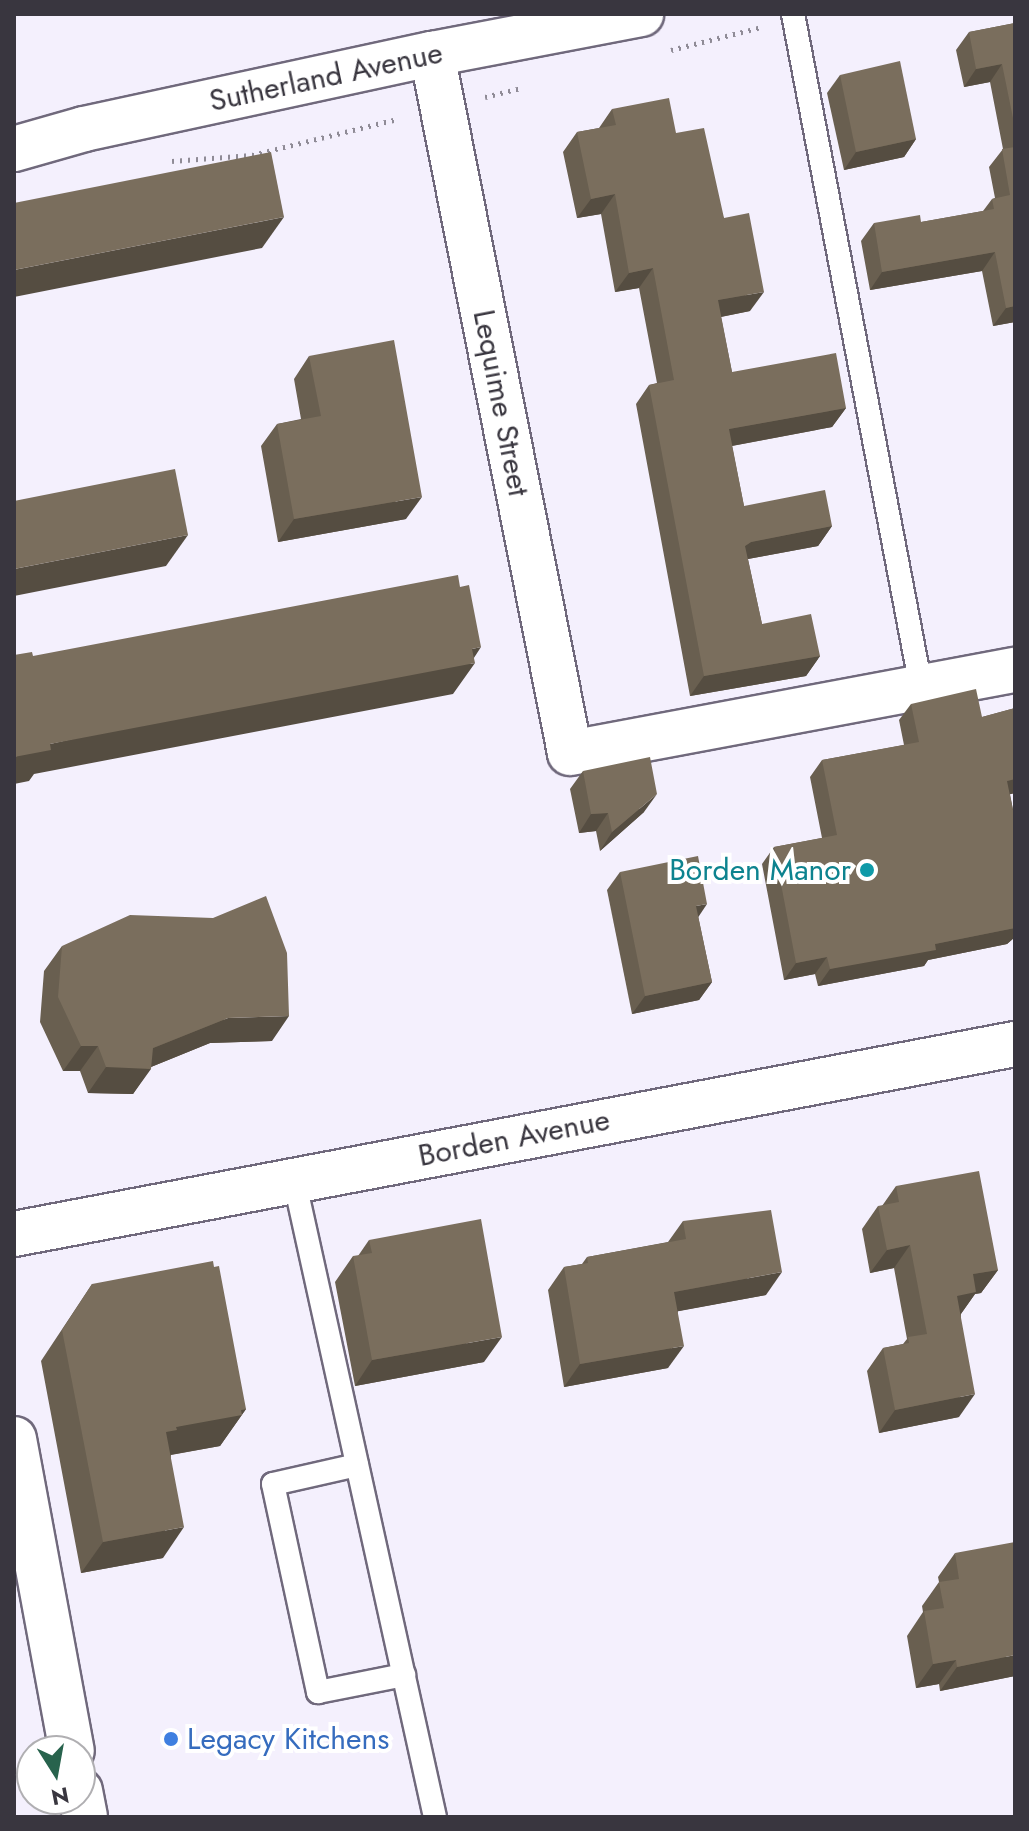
<!DOCTYPE html>
<style>
body{margin:0}
#map{position:relative;width:1029px;height:1831px;overflow:hidden;background:#f4f0fd;font-family:Jost,sans-serif}
div>[style]{position:absolute}
.path>*{height:5px;margin-top:-2.5px;transform-origin:0;background:repeating-linear-gradient(90deg,#8f8b96 0 2px,transparent 0 8px)}
.roads{filter:drop-shadow(2px 0 #70697c) drop-shadow(-2px 0 #70697c) drop-shadow(0 2px #70697c) drop-shadow(0 -2px #70697c)}
.service>*{height:22px;margin:-11px;padding:0 11px;transform-origin:11px;border-radius:11px;background:#fff}
.minor>*{height:44px;margin:-22px;padding:0 22px;transform-origin:22px;border-radius:22px;background:#fff}
.tertiary>*{height:44px;margin:-22px;padding:0 22px;transform-origin:22px;border-radius:22px;background:#fff}
.secondary>*{height:44px;margin:-22px;padding:0 22px;transform-origin:22px;border-radius:22px;background:#fff}
.wall>*{inset:0;background:#695f50}
.shaded-wall>*{inset:0;background:#554d41}
.building>*{inset:0;background:#7a6e5d}
.dots>*{width:22px;height:22px;translate:-50% -50%;box-sizing:border-box;border:4px solid #fff;border-radius:50%}
span{translate:-50% -50%;white-space:nowrap;text-align:center;line-height:1.15;-webkit-text-stroke:8px #fff;paint-order:stroke}
.street-label{font-size:30px;color:#39363f}
.culture-label{font-size:30px;color:#0d838f}
.right{translate:-100% -50%;text-align:right}
.shop-label{font-size:30px;color:#366cbe}
.left{translate:0 -50%;text-align:left}
.frame{position:absolute;inset:0;border:16px solid #39363f;pointer-events:none}
.north{position:absolute;left:16px;top:1735px;width:80px;height:80px;box-sizing:border-box;background:#fff;border:2px solid #b0afb2;border-radius:50%;rotate:169deg;font-size:22px;font-weight:700;line-height:32px;text-align:center;color:#39363f}
.north::after{content:'';display:block;margin:auto;width:28px;height:36px;background:#28634d;clip-path:polygon(50% 0,100% 100%,50% 72%,0 100%)}
</style>
<div id="map">
<div class="path">
<div style="left:671px;top:50px;width:94px;rotate:-14.2deg"></div>
<div style="left:485px;top:97px;width:38px;rotate:-14deg"></div>
<div style="left:172px;top:161px;width:80px;rotate:-4.3deg"></div>
<div style="left:252px;top:155px;width:150px;rotate:-13.9deg"></div>
</div>
<div class="roads">
<div class="service">
<div style="left:793px;top:14px;width:685px;rotate:79.23deg"></div>
<div style="left:294px;top:1179px;width:653px;rotate:77.54deg"></div>
<div style="left:357px;top:1465px;width:86px;rotate:167.3deg"></div>
<div style="left:273px;top:1484px;width:213px;rotate:77.8deg"></div>
<div style="left:318px;top:1692px;width:88px;rotate:-11.2deg"></div>
</div>
<div class="minor">
<div style="left:432px;top:54px;width:712px;rotate:78.83deg"></div>
<div style="left:570px;top:753px;width:453px;rotate:-10.6deg"></div>
<div style="left:14px;top:1234px;width:1019px;rotate:-10.75deg"></div>
</div>
<div class="tertiary">
<div style="left:14px;top:149px;width:73px;rotate:-15.9deg"></div>
<div style="left:84px;top:129px;width:356px;rotate:-12.2deg"></div>
<div style="left:432px;top:54px;width:213px;rotate:-10.8deg"></div>
</div>
<div class="secondary">
<div style="left:14px;top:1439px;width:317px;rotate:79.5deg"></div>
<div style="left:80px;top:1791px;width:26px;rotate:79deg"></div>
</div>
</div>
<div class="wall">
<div style="clip-path:polygon(1015px 23px,1015px 322px,993px 326px,982px 271px,870px 290px,861px 241px,874px 223px,921px 222px,983px 211px,992px 199px,995px 198px,989px 167px,1003px 149px,990px 82px,964px 87px,956px 50px,969px 32px)"></div>
<div style="clip-path:polygon(840px 75px,916px 139px,904px 157px,844px 170px,827px 93px)"></div>
<div style="clip-path:polygon(612px 109px,676px 133px,724px 218px,750px 311px,721px 317px,732px 372px,846px 408px,832px 427px,732px 446px,744px 506px,832px 526px,818px 546px,748px 559px,762px 624px,820px 656px,806px 676px,690px 696px,636px 404px,649px 385px,657px 383px,639px 288px,615px 292px,601px 214px,577px 218px,563px 152px,577px 132px,599px 128px)"></div>
<div style="clip-path:polygon(309px 356px,406px 519px,278px 542px,261px 446px,277px 424px,301px 419px,294px 379px)"></div>
<div style="clip-path:polygon(911px 704px,982px 717px,1015px 708px,1015px 793px,1010px 794px,1015px 820px,1015px 937px,1007px 944px,928px 960px,924px 966px,818px 986px,815px 974px,784px 980px,762px 864px,774px 847px,822px 838px,810px 777px,822px 760px,904px 745px,899px 720px)"></div>
<div style="clip-path:polygon(583px 771px,644px 812px,600px 851px,596px 831px,579px 833px,570px 789px)"></div>
<div style="clip-path:polygon(620px 872px,698px 916px,712px 982px,699px 1000px,632px 1014px,607px 890px)"></div>
<div style="clip-path:polygon(62px 946px,272px 1041px,210px 1043px,151px 1067px,133px 1094px,88px 1093px,80px 1071px,63px 1071px,40px 1022px,44px 971px)"></div>
<div style="clip-path:polygon(896px 1186px,998px 1270px,981px 1293px,975px 1294px,961px 1314px,959px 1417px,879px 1433px,867px 1371px,883px 1348px,903px 1344px,907px 1339px,894px 1268px,870px 1273px,862px 1229px,878px 1206px,882px 1206px)"></div>
<div style="clip-path:polygon(683px 1221px,766px 1295px,678px 1311px,668px 1368px,564px 1387px,548px 1290px,564px 1267px,582px 1264px,587px 1257px,668px 1242px)"></div>
<div style="clip-path:polygon(369px 1240px,484px 1362px,355px 1386px,335px 1282px,353px 1256px,358px 1256px)"></div>
<div style="clip-path:polygon(92px 1284px,246px 1409px,220px 1446px,171px 1455px,163px 1558px,81px 1573px,41px 1361px)"></div>
<div style="clip-path:polygon(955px 1553px,1015px 1676px,940px 1691px,939px 1684px,916px 1688px,907px 1636px,923px 1612px,922px 1606px,939px 1582px,938px 1577px)"></div>
</div>
<div class="shaded-wall">
<div style="clip-path:polygon(1002px 64px,990px 82px,964px 87px,976px 69px)"></div>
<div style="clip-path:polygon(916px 139px,904px 157px,844px 170px,856px 152px)"></div>
<div style="clip-path:polygon(615px 194px,601px 214px,577px 218px,591px 199px)"></div>
<div style="clip-path:polygon(284px 217px,262px 248px,14px 297px,14px 270px)"></div>
<div style="clip-path:polygon(995px 252px,982px 271px,870px 290px,882px 272px)"></div>
<div style="clip-path:polygon(653px 268px,639px 288px,615px 292px,629px 273px)"></div>
<div style="clip-path:polygon(764px 292px,750px 311px,705px 320px,718px 300px)"></div>
<div style="clip-path:polygon(1015px 306px,1015px 322px,993px 326px,1006px 308px)"></div>
<div style="clip-path:polygon(846px 408px,832px 427px,715px 449px,729px 429px)"></div>
<div style="clip-path:polygon(422px 497px,406px 519px,278px 542px,294px 519px)"></div>
<div style="clip-path:polygon(832px 526px,818px 546px,737px 561px,745px 546px,751px 542px)"></div>
<div style="clip-path:polygon(188px 535px,166px 566px,14px 596px,14px 569px)"></div>
<div style="clip-path:polygon(481px 647px,470px 664px,475px 663px,453px 694px,34px 774px,29px 781px,14px 784px,14px 757px,50px 744px)"></div>
<div style="clip-path:polygon(820px 656px,806px 676px,690px 696px,704px 676px)"></div>
<div style="clip-path:polygon(1015px 779px,1015px 793px,995px 798px,1007px 781px)"></div>
<div style="clip-path:polygon(657px 794px,644px 812px,600px 851px,612px 832px)"></div>
<div style="clip-path:polygon(608px 813px,596px 831px,579px 833px,591px 814px)"></div>
<div style="clip-path:polygon(707px 904px,695px 922px,696px 906px)"></div>
<div style="clip-path:polygon(1015px 928px,1015px 937px,1007px 944px,928px 960px,924px 966px,818px 986px,830px 969px,935px 944px)"></div>
<div style="clip-path:polygon(827px 957px,815px 974px,784px 980px,796px 963px)"></div>
<div style="clip-path:polygon(712px 982px,699px 1000px,632px 1014px,645px 996px)"></div>
<div style="clip-path:polygon(289px 1016px,272px 1041px,210px 1043px,146px 1069px,151px 1069px,133px 1094px,88px 1093px,106px 1067px,228px 1018px)"></div>
<div style="clip-path:polygon(81px 1046px,98px 1046px,80px 1071px,63px 1071px)"></div>
<div style="clip-path:polygon(910px 1245px,894px 1268px,870px 1273px,887px 1250px)"></div>
<div style="clip-path:polygon(998px 1270px,981px 1293px,975px 1294px,960px 1315px,941px 1319px,973px 1274px)"></div>
<div style="clip-path:polygon(782px 1272px,766px 1295px,658px 1315px,674px 1292px)"></div>
<div style="clip-path:polygon(502px 1337px,484px 1362px,355px 1386px,372px 1360px)"></div>
<div style="clip-path:polygon(684px 1346px,668px 1368px,564px 1387px,580px 1364px)"></div>
<div style="clip-path:polygon(975px 1394px,959px 1417px,879px 1433px,895px 1410px)"></div>
<div style="clip-path:polygon(246px 1409px,220px 1446px,158px 1457px,166px 1432px,176px 1427px)"></div>
<div style="clip-path:polygon(184px 1527px,163px 1558px,81px 1573px,103px 1542px)"></div>
<div style="clip-path:polygon(1015px 1655px,1015px 1676px,940px 1691px,957px 1667px)"></div>
<div style="clip-path:polygon(956px 1660px,939px 1684px,916px 1688px,933px 1664px)"></div>
</div>
<div class="building">
<div style="clip-path:polygon(1015px 23px,1015px 128px,1002px 64px,976px 69px,969px 32px)"></div>
<div style="clip-path:polygon(900px 61px,916px 139px,856px 152px,840px 75px)"></div>
<div style="clip-path:polygon(669px 98px,676px 133px,704px 128px,724px 218px,749px 213px,764px 292px,718px 300px,732px 372px,836px 353px,846px 408px,729px 429px,744px 506px,825px 490px,832px 526px,751px 542px,745px 546px,762px 624px,811px 614px,820px 656px,704px 676px,649px 385px,674px 380px,653px 268px,629px 273px,615px 194px,591px 199px,577px 132px,616px 125px,612px 109px)"></div>
<div style="clip-path:polygon(1015px 147px,1015px 306px,1006px 308px,995px 252px,882px 272px,874px 223px,920px 215px,921px 222px,994px 209px,992px 199px,1010px 195px,1002px 149px)"></div>
<div style="clip-path:polygon(271px 152px,284px 217px,14px 270px,14px 203px)"></div>
<div style="clip-path:polygon(394px 340px,422px 497px,294px 519px,277px 424px,321px 416px,309px 356px)"></div>
<div style="clip-path:polygon(175px 469px,188px 535px,14px 569px,14px 501px)"></div>
<div style="clip-path:polygon(458px 575px,460px 587px,469px 585px,481px 647px,472px 649px,475px 663px,50px 744px,51px 750px,14px 757px,14px 655px,32px 652px,33px 656px)"></div>
<div style="clip-path:polygon(976px 689px,982px 717px,1015px 708px,1015px 779px,1007px 781px,1015px 820px,1015px 928px,935px 944px,936px 950px,830px 969px,827px 957px,796px 963px,774px 847px,837px 835px,822px 760px,919px 742px,911px 704px)"></div>
<div style="clip-path:polygon(650px 757px,657px 794px,612px 832px,608px 813px,591px 814px,583px 771px)"></div>
<div style="clip-path:polygon(698px 856px,707px 904px,696px 906px,712px 982px,645px 996px,620px 872px)"></div>
<div style="clip-path:polygon(266px 896px,287px 953px,289px 1016px,228px 1018px,153px 1048px,151px 1069px,106px 1067px,98px 1046px,81px 1046px,58px 997px,62px 946px,130px 915px,213px 918px)"></div>
<div style="clip-path:polygon(979px 1171px,998px 1270px,973px 1274px,976px 1292px,957px 1296px,975px 1394px,895px 1410px,883px 1348px,909px 1343px,908px 1337px,927px 1334px,910px 1245px,887px 1250px,878px 1206px,899px 1202px,896px 1186px)"></div>
<div style="clip-path:polygon(771px 1210px,782px 1272px,674px 1292px,684px 1346px,580px 1364px,564px 1267px,588px 1263px,587px 1257px,686px 1239px,683px 1221px)"></div>
<div style="clip-path:polygon(481px 1219px,502px 1337px,372px 1360px,353px 1256px,372px 1253px,369px 1240px)"></div>
<div style="clip-path:polygon(213px 1261px,214px 1267px,219px 1266px,246px 1409px,241px 1410px,242px 1415px,176px 1427px,177px 1430px,166px 1432px,184px 1527px,103px 1542px,62px 1330px,92px 1284px)"></div>
<div style="clip-path:polygon(1015px 1542px,1015px 1655px,957px 1667px,956px 1660px,933px 1664px,924px 1611px,944px 1608px,939px 1582px,959px 1579px,955px 1553px)"></div>
</div>
<div class="dots">
<div style="left:867px;top:870px;background:#0f9aa8"></div>
<div style="left:171px;top:1739px;background:#3f7fe0"></div>
</div>
<div class="street-label">
<span style="left:326px;top:77px;rotate:-12deg">Sutherland Avenue</span>
<span style="left:501px;top:403px;rotate:79deg">Lequime Street</span>
<span style="left:514px;top:1138px;rotate:-11deg">Borden Avenue</span>
</div>
<div class="culture-label">
<span class="right" style="left:851px;top:870px">Borden Manor</span>
</div>
<div class="shop-label">
<span class="left" style="left:187px;top:1739px">Legacy Kitchens</span>
</div>
<div class="frame"></div>
<div class="north">N</div>
</div>
